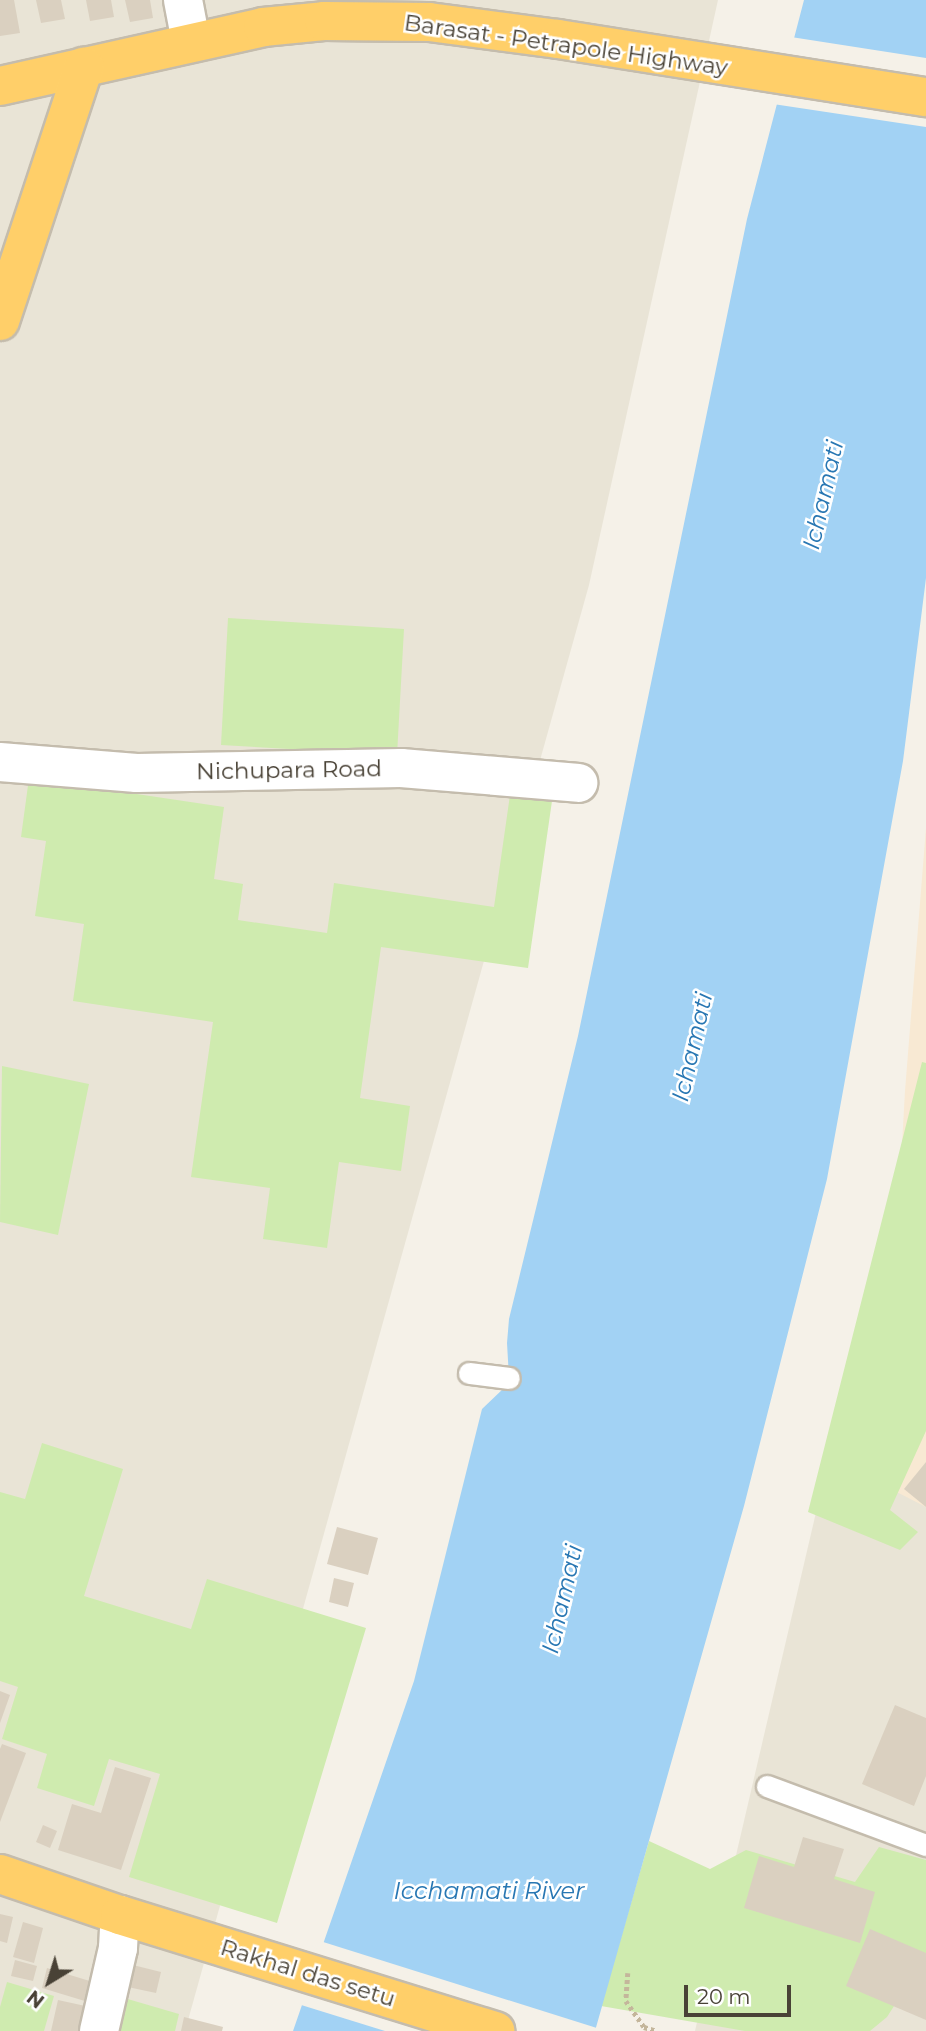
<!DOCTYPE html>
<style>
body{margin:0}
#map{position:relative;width:926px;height:2031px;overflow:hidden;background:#f5f1e8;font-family:Montserrat,sans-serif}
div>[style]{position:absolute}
.residential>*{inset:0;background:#e9e4d6}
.commercial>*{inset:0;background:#f8e9d3}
.green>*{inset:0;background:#cfebaf}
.water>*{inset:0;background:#a2d2f4}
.pier>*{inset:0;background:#f5f1e8}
.building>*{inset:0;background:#dad0c0}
.path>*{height:4.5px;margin-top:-2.25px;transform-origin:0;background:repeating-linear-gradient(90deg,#c4b69b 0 3.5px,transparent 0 7px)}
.roads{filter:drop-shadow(2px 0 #c4bcad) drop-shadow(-2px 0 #c4bcad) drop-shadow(0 2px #c4bcad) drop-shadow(0 -2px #c4bcad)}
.lane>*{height:21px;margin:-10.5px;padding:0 10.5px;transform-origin:10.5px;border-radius:10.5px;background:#fff}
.street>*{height:38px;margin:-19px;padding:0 19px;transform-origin:19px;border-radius:19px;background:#fff}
.highway>*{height:38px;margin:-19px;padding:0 19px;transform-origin:19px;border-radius:19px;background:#ffcf69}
span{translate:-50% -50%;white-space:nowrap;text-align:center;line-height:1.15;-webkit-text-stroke:5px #fff;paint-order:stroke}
.street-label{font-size:23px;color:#494236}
.water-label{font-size:24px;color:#2877b3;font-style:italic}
.north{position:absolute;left:14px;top:1947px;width:70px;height:70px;-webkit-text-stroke:5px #fff;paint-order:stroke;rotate:218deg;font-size:19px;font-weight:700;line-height:28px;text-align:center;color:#494236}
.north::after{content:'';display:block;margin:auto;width:24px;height:32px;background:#494236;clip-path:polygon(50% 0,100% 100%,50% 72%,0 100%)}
.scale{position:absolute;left:684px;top:1985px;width:107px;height:32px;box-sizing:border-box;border:4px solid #494236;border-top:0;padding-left:9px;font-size:21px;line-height:24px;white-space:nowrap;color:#494236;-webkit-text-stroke:5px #fff;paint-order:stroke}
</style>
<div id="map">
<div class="residential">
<div style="clip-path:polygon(0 0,718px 0,589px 585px,185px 2031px,0 2031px)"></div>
<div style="clip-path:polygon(926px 1041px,926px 2031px,695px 2031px)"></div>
</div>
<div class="commercial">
<div style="clip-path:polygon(926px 828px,926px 1507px,883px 1485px,905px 1091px)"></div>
</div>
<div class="green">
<div style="clip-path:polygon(228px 618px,404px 629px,397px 755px,221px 745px)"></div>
<div style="clip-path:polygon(29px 778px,224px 807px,214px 879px,243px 884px,238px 920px,327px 933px,334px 883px,494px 907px,510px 795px,552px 801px,528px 968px,381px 947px,360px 1098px,410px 1106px,401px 1171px,339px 1162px,327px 1248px,263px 1239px,270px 1188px,191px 1177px,213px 1022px,73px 1001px,84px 924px,35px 916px,46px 841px,21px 837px)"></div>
<div style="clip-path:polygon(922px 1062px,926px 1063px,926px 1431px,890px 1510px,918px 1532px,900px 1550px,808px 1512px)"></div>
<div style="clip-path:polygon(2px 1066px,89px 1084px,58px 1235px,0 1222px)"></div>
<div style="clip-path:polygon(42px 1443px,123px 1469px,84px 1596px,191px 1629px,207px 1579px,366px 1628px,277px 1923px,129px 1877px,160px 1774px,109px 1759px,94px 1806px,37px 1788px,47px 1754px,2px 1739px,18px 1687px,0 1681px,0 1492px,25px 1499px)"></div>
<div style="clip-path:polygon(649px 1841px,710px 1869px,746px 1850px,855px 1882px,879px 1847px,926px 1860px,926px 1956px,887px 2017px,870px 2031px,745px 2031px,601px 2006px)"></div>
<div style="clip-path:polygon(7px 1982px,54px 1996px,44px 2031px,0 2031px,0 2007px)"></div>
<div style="clip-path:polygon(114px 1995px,179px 2014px,175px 2031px,105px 2031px)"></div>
</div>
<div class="water">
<div style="clip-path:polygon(804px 0,926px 0,926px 578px,903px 761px,827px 1179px,744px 1506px,595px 2031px,293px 2031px,414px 1681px,482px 1409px,504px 1388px,509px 1378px,507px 1343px,509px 1319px,578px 1036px,747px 219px)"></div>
</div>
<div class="pier">
<div style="clip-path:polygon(791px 37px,926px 58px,926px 127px,773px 104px)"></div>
<div style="clip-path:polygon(320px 1941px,600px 2029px,599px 2031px,385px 2031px,298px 2004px)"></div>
</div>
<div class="building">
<div style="clip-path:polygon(0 0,14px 0,20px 33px,0 36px)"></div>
<div style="clip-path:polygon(36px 0,61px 0,65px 19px,41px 23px)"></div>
<div style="clip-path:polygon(86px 0,111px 0,114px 17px,90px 21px)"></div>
<div style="clip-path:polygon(125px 0,150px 0,153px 18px,130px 22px)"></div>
<div style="clip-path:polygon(926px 1462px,926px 1507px,904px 1489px)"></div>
<div style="clip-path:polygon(337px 1527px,378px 1538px,368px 1575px,327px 1564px)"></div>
<div style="clip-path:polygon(334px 1578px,354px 1583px,348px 1607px,329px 1602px)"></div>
<div style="clip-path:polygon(0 1691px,10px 1695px,0 1723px)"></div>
<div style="clip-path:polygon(895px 1705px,926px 1718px,926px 1776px,914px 1806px,862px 1784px)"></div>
<div style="clip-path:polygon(2px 1744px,26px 1753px,0 1822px,0 1749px)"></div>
<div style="clip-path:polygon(115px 1767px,151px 1778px,121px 1870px,58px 1850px,72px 1804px,101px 1813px)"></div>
<div style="clip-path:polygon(43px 1825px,57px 1831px,50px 1848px,36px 1842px)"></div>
<div style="clip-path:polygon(803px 1837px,844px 1849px,834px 1879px,875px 1892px,860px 1943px,744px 1908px,759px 1856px,794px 1867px)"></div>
<div style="clip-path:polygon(0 1914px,13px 1917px,7px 1943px,0 1941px)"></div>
<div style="clip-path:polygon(23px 1922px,43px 1928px,34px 1963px,13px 1957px)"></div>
<div style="clip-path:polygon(870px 1929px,926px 1953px,926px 2020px,846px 1986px)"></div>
<div style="clip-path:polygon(15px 1960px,37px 1966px,33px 1981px,11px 1976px)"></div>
<div style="clip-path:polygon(129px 1964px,161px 1972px,156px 1993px,123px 1986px)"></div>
<div style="clip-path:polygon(47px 1968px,93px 1982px,88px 2002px,42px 1988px)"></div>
<div style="clip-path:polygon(58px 2000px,99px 2009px,94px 2031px,51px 2031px)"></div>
<div style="clip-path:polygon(184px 2017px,223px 2027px,222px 2031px,181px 2031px)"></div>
</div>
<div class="path">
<div style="left:628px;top:1973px;width:28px;rotate:94deg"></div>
<div style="left:626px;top:2001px;width:32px;rotate:55deg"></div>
<div style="left:644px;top:2027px;width:14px;rotate:17deg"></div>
</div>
<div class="roads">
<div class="lane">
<div style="left:469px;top:1373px;width:40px;rotate:7.1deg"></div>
<div style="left:767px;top:1786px;width:170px;rotate:20.4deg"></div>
</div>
<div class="street">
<div style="left:183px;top:0;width:43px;rotate:79.2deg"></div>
<div style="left:0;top:762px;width:137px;rotate:4.6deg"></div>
<div style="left:137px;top:773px;width:264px;rotate:-1.1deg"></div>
<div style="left:401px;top:768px;width:178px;rotate:4.8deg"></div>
<div style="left:99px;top:2031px;width:85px;rotate:-77.1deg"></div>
<div style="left:118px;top:1948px;width:33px;rotate:-87deg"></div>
</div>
<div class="highway">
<div style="left:0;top:86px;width:270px;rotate:-12.6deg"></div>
<div style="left:263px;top:27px;width:61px;rotate:-5.6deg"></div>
<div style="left:324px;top:21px;width:105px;rotate:0.5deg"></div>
<div style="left:429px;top:22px;width:130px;rotate:7.5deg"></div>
<div style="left:558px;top:39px;width:373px;rotate:9deg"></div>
<div style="left:0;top:321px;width:268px;rotate:-71.7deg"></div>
<div style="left:0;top:1874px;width:127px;rotate:18.9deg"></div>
<div style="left:120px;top:1915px;width:393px;rotate:17.2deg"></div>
</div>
</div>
<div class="street-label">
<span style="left:566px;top:45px;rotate:8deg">Barasat - Petrapole Highway</span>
<span style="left:289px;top:770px;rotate:-1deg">Nichupara Road</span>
<span style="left:308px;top:1973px;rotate:17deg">Rakhal das setu</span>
</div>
<div class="water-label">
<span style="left:823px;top:495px;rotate:-77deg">Ichamati</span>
<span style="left:692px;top:1047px;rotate:-77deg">Ichamati</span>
<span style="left:562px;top:1599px;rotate:-77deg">Ichamati</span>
<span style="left:489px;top:1891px">Icchamati River</span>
</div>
<div class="north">N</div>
<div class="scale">20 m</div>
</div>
